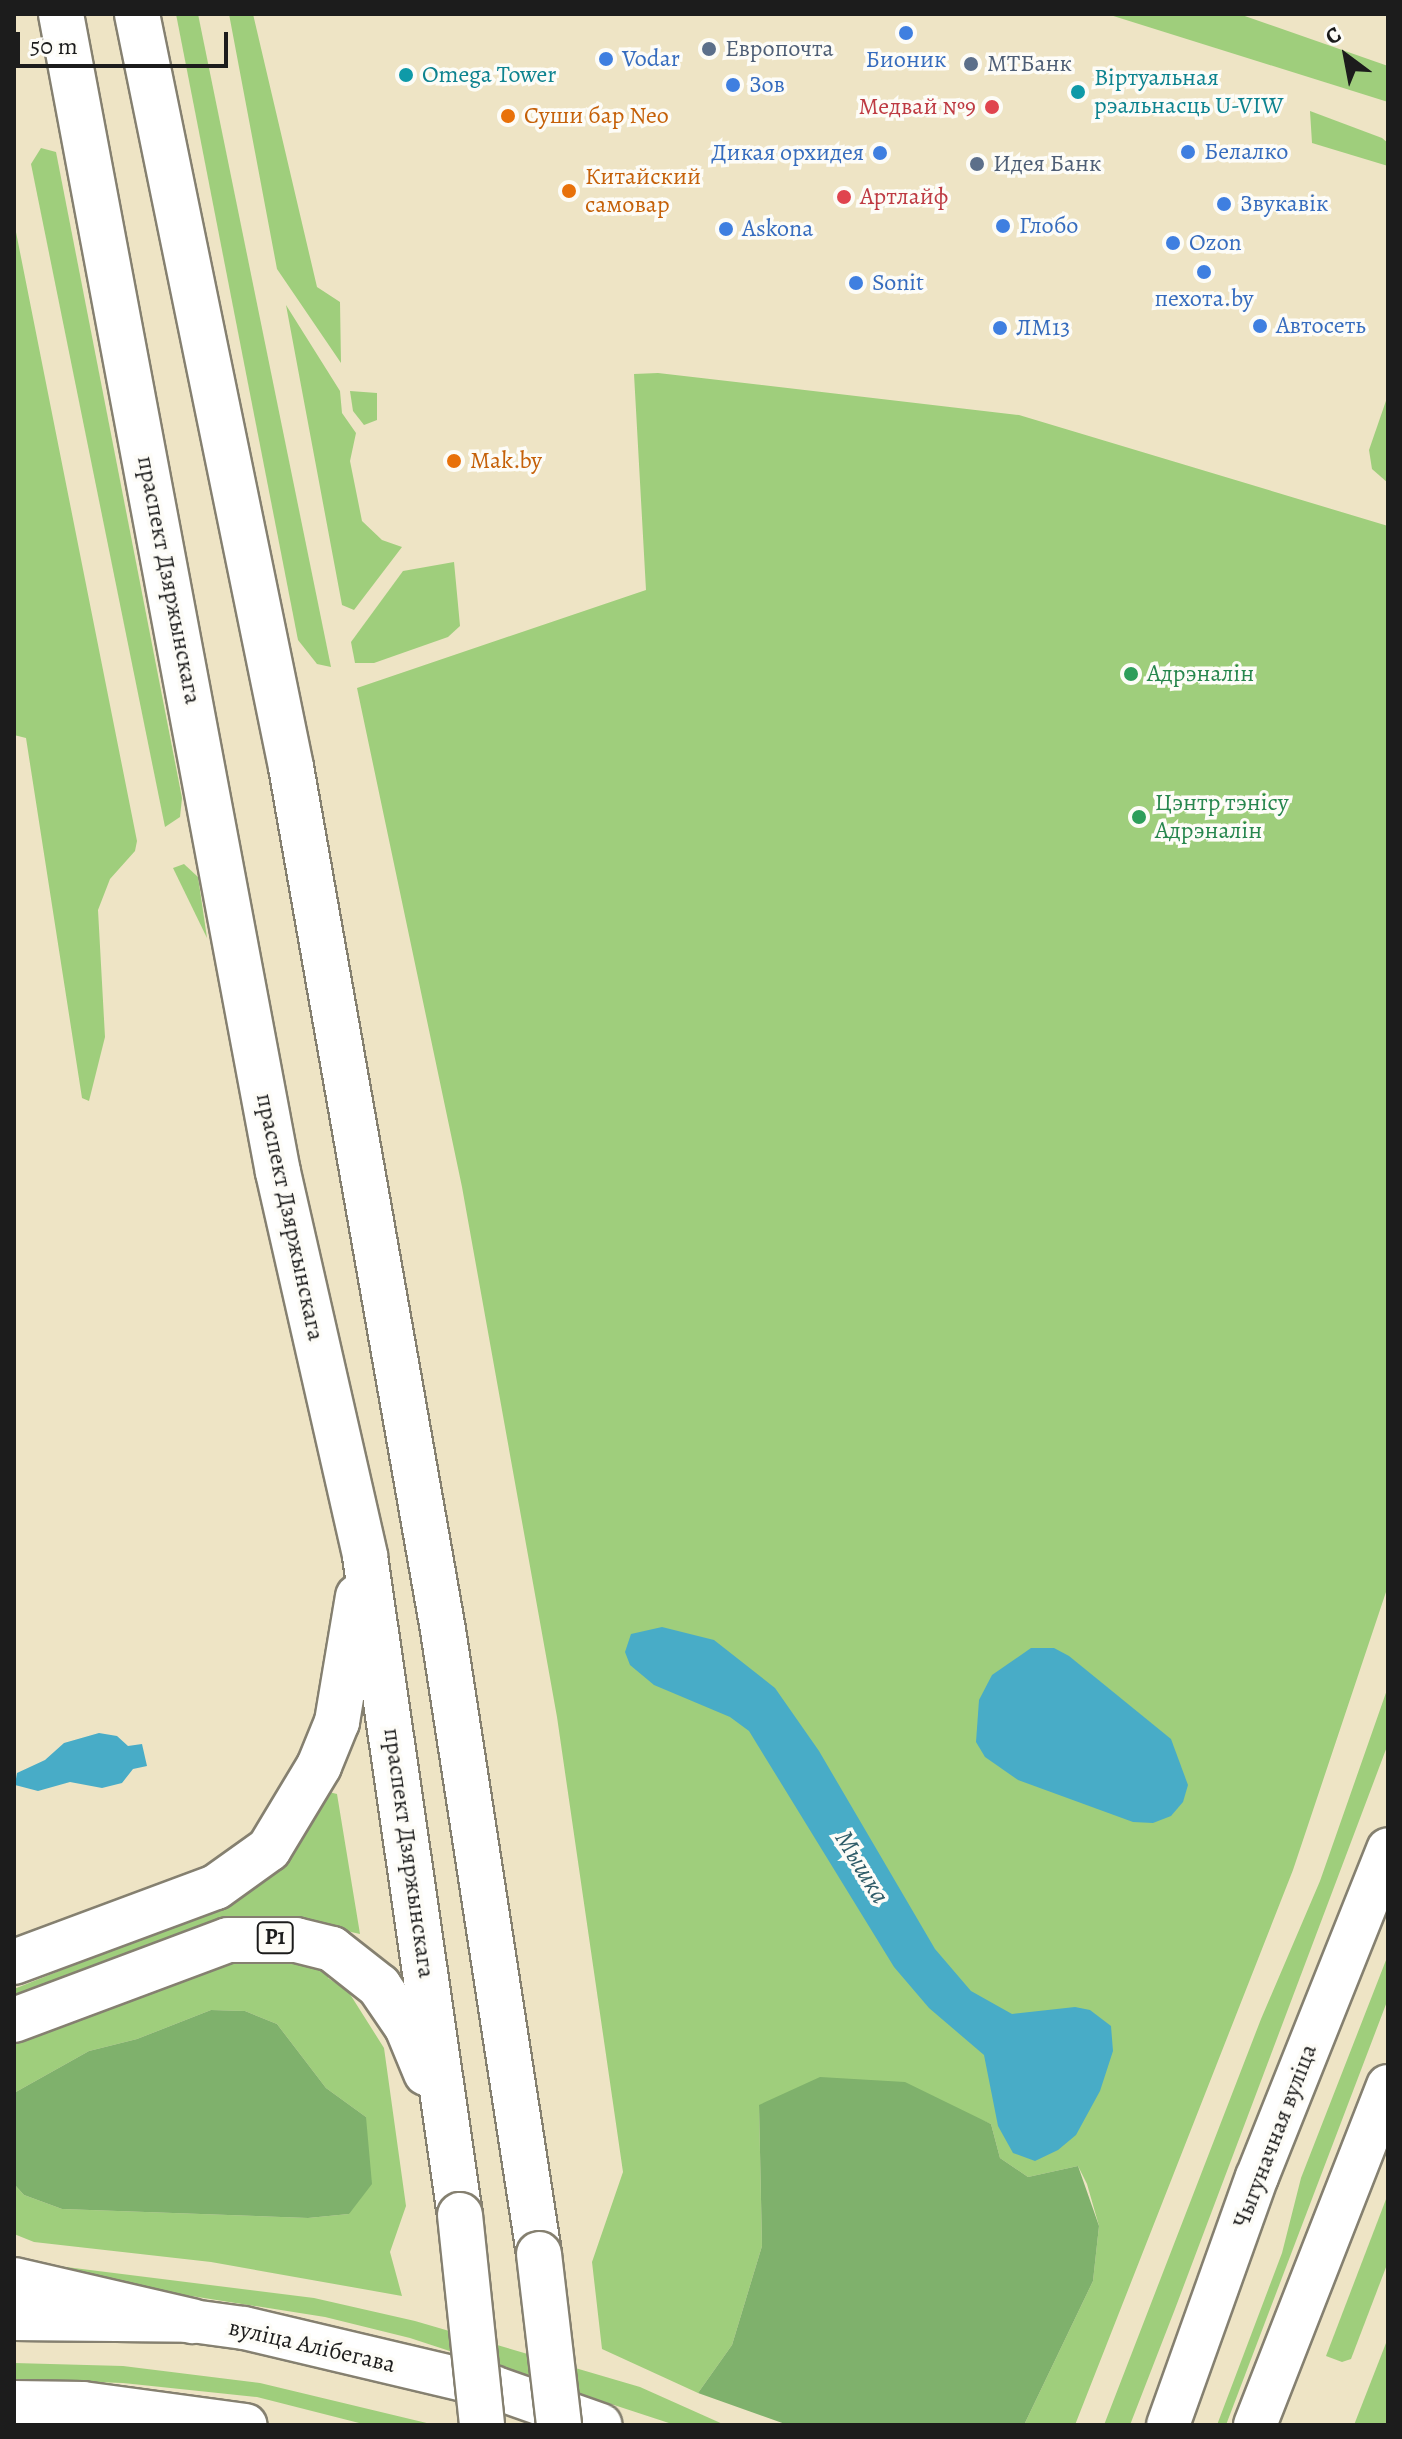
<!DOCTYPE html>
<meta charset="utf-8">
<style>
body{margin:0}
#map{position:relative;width:1402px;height:2439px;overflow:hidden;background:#eee4c5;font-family:Alegreya,serif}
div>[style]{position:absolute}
.green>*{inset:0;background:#9fce7c}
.forest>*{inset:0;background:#7fb16c}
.water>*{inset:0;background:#48acc7}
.roads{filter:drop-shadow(2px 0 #858070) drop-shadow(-2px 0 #858070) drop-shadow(0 2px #858070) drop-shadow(0 -2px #858070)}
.secondary>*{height:42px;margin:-21px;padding:0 21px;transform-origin:21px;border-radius:21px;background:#fff}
.primary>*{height:44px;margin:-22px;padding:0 22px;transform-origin:22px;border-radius:22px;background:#fff}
.bridges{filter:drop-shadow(2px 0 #858070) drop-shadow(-2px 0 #858070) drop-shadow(0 2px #858070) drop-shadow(0 -2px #858070)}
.primary-bridge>*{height:44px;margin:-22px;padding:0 22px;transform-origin:22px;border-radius:22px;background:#fff}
.dots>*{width:22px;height:22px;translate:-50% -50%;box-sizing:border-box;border:4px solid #fdfcf7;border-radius:50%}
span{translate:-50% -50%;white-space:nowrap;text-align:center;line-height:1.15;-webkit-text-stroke:7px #fdfcf7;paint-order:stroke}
.shield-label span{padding:2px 6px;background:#fdfcf7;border:2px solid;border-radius:6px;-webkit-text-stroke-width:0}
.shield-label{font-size:22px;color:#1c1c1c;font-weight:700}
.service-label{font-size:24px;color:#4e5e75}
.left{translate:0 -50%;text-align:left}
.shop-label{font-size:24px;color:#366cbe}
.right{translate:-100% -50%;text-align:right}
.culture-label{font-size:24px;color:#0d838f}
.health-label{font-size:24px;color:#be3a42}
.food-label{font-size:24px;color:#c56008}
.street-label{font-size:24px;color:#1c1c1c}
.leisure-label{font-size:24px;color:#27864d}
.water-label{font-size:26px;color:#305d69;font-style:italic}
.frame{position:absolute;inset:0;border:16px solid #1c1c1c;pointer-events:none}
.north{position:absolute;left:1306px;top:16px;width:80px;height:80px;-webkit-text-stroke:6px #fdfcf7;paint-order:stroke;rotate:328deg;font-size:22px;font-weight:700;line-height:32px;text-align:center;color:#1c1c1c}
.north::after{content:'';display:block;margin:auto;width:28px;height:36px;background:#1c1c1c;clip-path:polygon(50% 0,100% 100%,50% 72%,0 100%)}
.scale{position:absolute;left:16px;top:32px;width:212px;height:36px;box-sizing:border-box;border:4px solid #1c1c1c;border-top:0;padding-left:10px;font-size:24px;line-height:28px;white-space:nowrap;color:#1c1c1c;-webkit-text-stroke:6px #fdfcf7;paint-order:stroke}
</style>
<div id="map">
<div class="green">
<div style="clip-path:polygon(176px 14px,198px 14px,331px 667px,317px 664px,298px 640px)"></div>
<div style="clip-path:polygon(229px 14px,253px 14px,317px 287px,340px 302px,341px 363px,277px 269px)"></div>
<div style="clip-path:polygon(1107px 14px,1239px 14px,1388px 66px,1388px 102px)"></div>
<div style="clip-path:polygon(1310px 111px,1382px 138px,1388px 143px,1388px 166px,1312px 143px)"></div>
<div style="clip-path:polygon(41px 148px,56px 152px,182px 798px,180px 817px,165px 827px,31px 164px)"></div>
<div style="clip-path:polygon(14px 222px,137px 841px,135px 851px,110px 879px,98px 910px,105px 1037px,89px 1101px,82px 1098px,26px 738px,14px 735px)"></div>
<div style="clip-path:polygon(286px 305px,340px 391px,342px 413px,356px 433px,350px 461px,362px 521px,382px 540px,402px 547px,354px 610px,342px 605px)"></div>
<div style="clip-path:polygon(658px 373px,1019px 415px,1388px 526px,1388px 1586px,1293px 1870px,1075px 2425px,1024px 2425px,1093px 2281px,1099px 2226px,1087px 2184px,1078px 2166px,1028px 2177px,1000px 2158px,991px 2124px,962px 2112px,759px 2105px,762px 2246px,732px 2345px,698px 2393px,602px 2349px,592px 2262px,623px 2172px,557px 1717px,462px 1187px,357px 688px,646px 590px,634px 374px)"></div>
<div style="clip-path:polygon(350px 391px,377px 393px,377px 420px,364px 425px,353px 411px)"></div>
<div style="clip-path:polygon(1388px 395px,1388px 483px,1372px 469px,1369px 450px)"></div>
<div style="clip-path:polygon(454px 562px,460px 626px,448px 637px,374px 663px,355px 663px,351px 642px,403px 571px)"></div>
<div style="clip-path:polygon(184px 864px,198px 877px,207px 938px,173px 868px)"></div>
<div style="clip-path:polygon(1388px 1687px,1388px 1744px,1175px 2309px,1130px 2425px,1104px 2425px,1261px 2019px,1320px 1881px)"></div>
<div style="clip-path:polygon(329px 1792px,337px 1794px,360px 1934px,285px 1917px,257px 1918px,14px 2001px,14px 1989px,197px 1916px,260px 1885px,284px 1861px)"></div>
<div style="clip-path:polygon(259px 1951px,331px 1971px,328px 1978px,348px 1991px,384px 2048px,406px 2206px,390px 2252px,402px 2296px,211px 2262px,34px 2242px,14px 2234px,14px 2184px,24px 2195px,62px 2209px,308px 2218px,349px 2214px,366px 2117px,326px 2088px,277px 2024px,245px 2011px,211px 2010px,137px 2039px,89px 2051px,14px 2093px,14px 2038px)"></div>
<div style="clip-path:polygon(1388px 1955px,1388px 1999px,1226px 2425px,1217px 2425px,1282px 2253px,1301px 2178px)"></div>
<div style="clip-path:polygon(1388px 2194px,1388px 2262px,1351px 2359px,1342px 2362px,1326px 2356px)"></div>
<div style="clip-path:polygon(14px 2256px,34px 2263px,314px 2298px,415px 2321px,640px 2387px,725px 2425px,675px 2425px,410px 2338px,325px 2317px,14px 2268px)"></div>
<div style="clip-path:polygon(1388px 2338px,1388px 2425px,1354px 2425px)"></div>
<div style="clip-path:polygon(14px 2363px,123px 2366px,260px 2383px,435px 2425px,367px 2425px,257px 2397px,123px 2383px,14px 2379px)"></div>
</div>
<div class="forest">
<div style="clip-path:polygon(211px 2010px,245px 2011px,277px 2024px,326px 2088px,366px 2117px,372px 2184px,349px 2214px,308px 2218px,62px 2209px,24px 2195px,14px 2184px,14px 2093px,89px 2051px,137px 2039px)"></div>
<div style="clip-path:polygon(820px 2077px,905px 2082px,991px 2124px,1000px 2158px,1028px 2177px,1078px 2166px,1099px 2226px,1093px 2281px,1024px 2425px,788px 2425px,698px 2393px,732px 2345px,762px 2246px,759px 2105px)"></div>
</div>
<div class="water">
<div style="clip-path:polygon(662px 1627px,714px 1640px,775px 1688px,819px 1751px,935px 1949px,971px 1991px,1012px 2014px,1075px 2007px,1090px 2010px,1111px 2026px,1113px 2051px,1100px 2091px,1076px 2135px,1058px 2150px,1035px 2161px,1013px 2153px,998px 2126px,984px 2055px,929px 2008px,894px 1967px,749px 1731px,730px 1717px,654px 1685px,630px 1665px,625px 1652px,631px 1634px)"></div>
<div style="clip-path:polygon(1031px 1648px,1054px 1648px,1069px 1656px,1171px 1739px,1188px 1785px,1183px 1802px,1171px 1816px,1153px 1823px,1133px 1822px,1018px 1780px,985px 1757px,976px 1742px,979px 1700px,992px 1675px)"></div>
<div style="clip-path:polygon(99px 1733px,117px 1736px,128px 1746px,142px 1744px,147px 1766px,133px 1769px,122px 1783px,102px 1788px,70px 1782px,38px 1791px,15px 1785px,17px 1773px,45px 1760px,64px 1743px)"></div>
</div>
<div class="roads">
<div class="secondary">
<div style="left:14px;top:2319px;width:178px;rotate:0.6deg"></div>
<div style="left:192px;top:2321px;width:52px;rotate:7.7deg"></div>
<div style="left:244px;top:2328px;width:256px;rotate:13.3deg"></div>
<div style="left:493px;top:2387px;width:114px;rotate:19.4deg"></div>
<div style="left:14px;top:2402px;width:69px;rotate:0.8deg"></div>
<div style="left:83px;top:2403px;width:164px;rotate:7.7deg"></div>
<div style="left:1168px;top:2425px;width:263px;rotate:-70.3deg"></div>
<div style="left:1257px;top:2177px;width:353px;rotate:-68.2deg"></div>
<div style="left:1255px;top:2425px;width:364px;rotate:-68.6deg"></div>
</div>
<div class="primary">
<div style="left:61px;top:14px;width:1178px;rotate:79.39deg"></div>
<div style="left:278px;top:1172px;width:394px;rotate:77.2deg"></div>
<div style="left:365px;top:1556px;width:666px;rotate:81.8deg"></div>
<div style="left:137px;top:14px;width:769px;rotate:78.44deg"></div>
<div style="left:291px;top:767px;width:876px;rotate:80.01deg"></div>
<div style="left:443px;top:1630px;width:631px;rotate:81.25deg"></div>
<div style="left:14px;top:1962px;width:215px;rotate:-20.4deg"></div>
<div style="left:216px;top:1887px;width:65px;rotate:-35.6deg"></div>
<div style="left:269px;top:1849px;width:97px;rotate:-58.9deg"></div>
<div style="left:319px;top:1766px;width:48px;rotate:-67.8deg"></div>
<div style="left:337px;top:1722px;width:127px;rotate:-80.5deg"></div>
<div style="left:14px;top:2020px;width:228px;rotate:-20.5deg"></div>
<div style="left:228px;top:1940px;width:68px"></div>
<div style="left:296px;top:1940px;width:37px;rotate:14deg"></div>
<div style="left:332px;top:1949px;width:60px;rotate:38.2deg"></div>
<div style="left:379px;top:1986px;width:50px;rotate:55.7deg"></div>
<div style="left:407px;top:2027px;width:50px;rotate:67.6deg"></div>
<div style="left:14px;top:2280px;width:183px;rotate:13deg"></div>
</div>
</div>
<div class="bridges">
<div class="primary-bridge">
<div style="left:460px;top:2215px;width:211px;rotate:84deg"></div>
<div style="left:539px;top:2254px;width:172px;rotate:83.3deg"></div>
</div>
</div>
<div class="dots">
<div style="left:906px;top:33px;background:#3f7fe0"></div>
<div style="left:709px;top:49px;background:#5c6f8a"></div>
<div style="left:606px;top:59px;background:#3f7fe0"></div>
<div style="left:971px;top:64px;background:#5c6f8a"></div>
<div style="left:406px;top:75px;background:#0f9aa8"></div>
<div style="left:733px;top:85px;background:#3f7fe0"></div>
<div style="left:1078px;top:92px;background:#0f9aa8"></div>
<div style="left:992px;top:107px;background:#e0444e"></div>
<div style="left:508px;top:116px;background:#e8710a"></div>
<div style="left:1188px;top:152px;background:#3f7fe0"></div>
<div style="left:880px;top:153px;background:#3f7fe0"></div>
<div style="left:977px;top:164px;background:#5c6f8a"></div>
<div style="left:569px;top:191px;background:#e8710a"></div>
<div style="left:844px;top:197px;background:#e0444e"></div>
<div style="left:1224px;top:204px;background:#3f7fe0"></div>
<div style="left:1003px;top:226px;background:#3f7fe0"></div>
<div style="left:726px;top:229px;background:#3f7fe0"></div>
<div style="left:1173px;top:243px;background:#3f7fe0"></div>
<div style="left:1204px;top:272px;background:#3f7fe0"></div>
<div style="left:856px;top:283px;background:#3f7fe0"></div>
<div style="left:1260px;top:326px;background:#3f7fe0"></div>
<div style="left:1000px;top:328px;background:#3f7fe0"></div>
<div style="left:454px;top:461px;background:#e8710a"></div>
<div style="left:1131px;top:674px;background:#2e9e5b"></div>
<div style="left:1139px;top:817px;background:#2e9e5b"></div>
</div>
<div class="shield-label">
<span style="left:275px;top:1938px">Р1</span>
</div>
<div class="service-label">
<span class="left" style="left:725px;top:49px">Европочта</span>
<span class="left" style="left:987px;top:64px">МТБанк</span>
<span class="left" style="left:993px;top:164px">Идея Банк</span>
</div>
<div class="shop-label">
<span class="left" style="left:622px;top:59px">Vodar</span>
<span style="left:906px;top:60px">Бионик</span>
<span class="left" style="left:749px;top:85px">Зов</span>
<span class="left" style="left:1204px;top:152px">Белалко</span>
<span class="right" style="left:864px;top:153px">Дикая орхидея</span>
<span class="left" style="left:1240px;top:204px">Звукавік</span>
<span class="left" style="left:1019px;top:226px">Глобо</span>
<span class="left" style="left:742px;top:229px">Askona</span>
<span class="left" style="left:1189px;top:243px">Ozon</span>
<span class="left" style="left:872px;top:283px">Sonit</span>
<span style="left:1204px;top:299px">пехота.by</span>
<span class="left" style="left:1276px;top:326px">Автосеть</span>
<span class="left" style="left:1016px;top:328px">ЛМ13</span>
</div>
<div class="culture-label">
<span class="left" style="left:422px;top:75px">Omega Tower</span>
<span class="left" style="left:1094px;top:92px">Віртуальная<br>рэальнасць U-VIW</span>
</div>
<div class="health-label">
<span class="right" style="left:976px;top:107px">Медвай №9</span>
<span class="left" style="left:860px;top:197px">Артлайф</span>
</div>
<div class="food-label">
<span class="left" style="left:524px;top:116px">Суши бар Neo</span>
<span class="left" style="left:585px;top:191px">Китайский<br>самовар</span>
<span class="left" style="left:470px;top:461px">Mak.by</span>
</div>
<div class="street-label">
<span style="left:169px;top:580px;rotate:79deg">праспект Дзяржынскага</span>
<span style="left:290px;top:1217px;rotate:78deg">праспект Дзяржынскага</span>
<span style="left:409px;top:1853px;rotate:82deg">праспект Дзяржынскага</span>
<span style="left:1275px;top:2136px;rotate:-69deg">Чыгуначная вуліца</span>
<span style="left:312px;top:2346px;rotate:13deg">вуліца Алібегава</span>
</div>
<div class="leisure-label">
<span class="left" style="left:1147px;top:674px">Адрэналін</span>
<span class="left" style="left:1155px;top:817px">Цэнтр тэнісу<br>Адрэналін</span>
</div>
<div class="water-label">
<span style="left:862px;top:1867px;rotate:59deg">Мышка</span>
</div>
<div class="frame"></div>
<div class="north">С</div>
<div class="scale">50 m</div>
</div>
